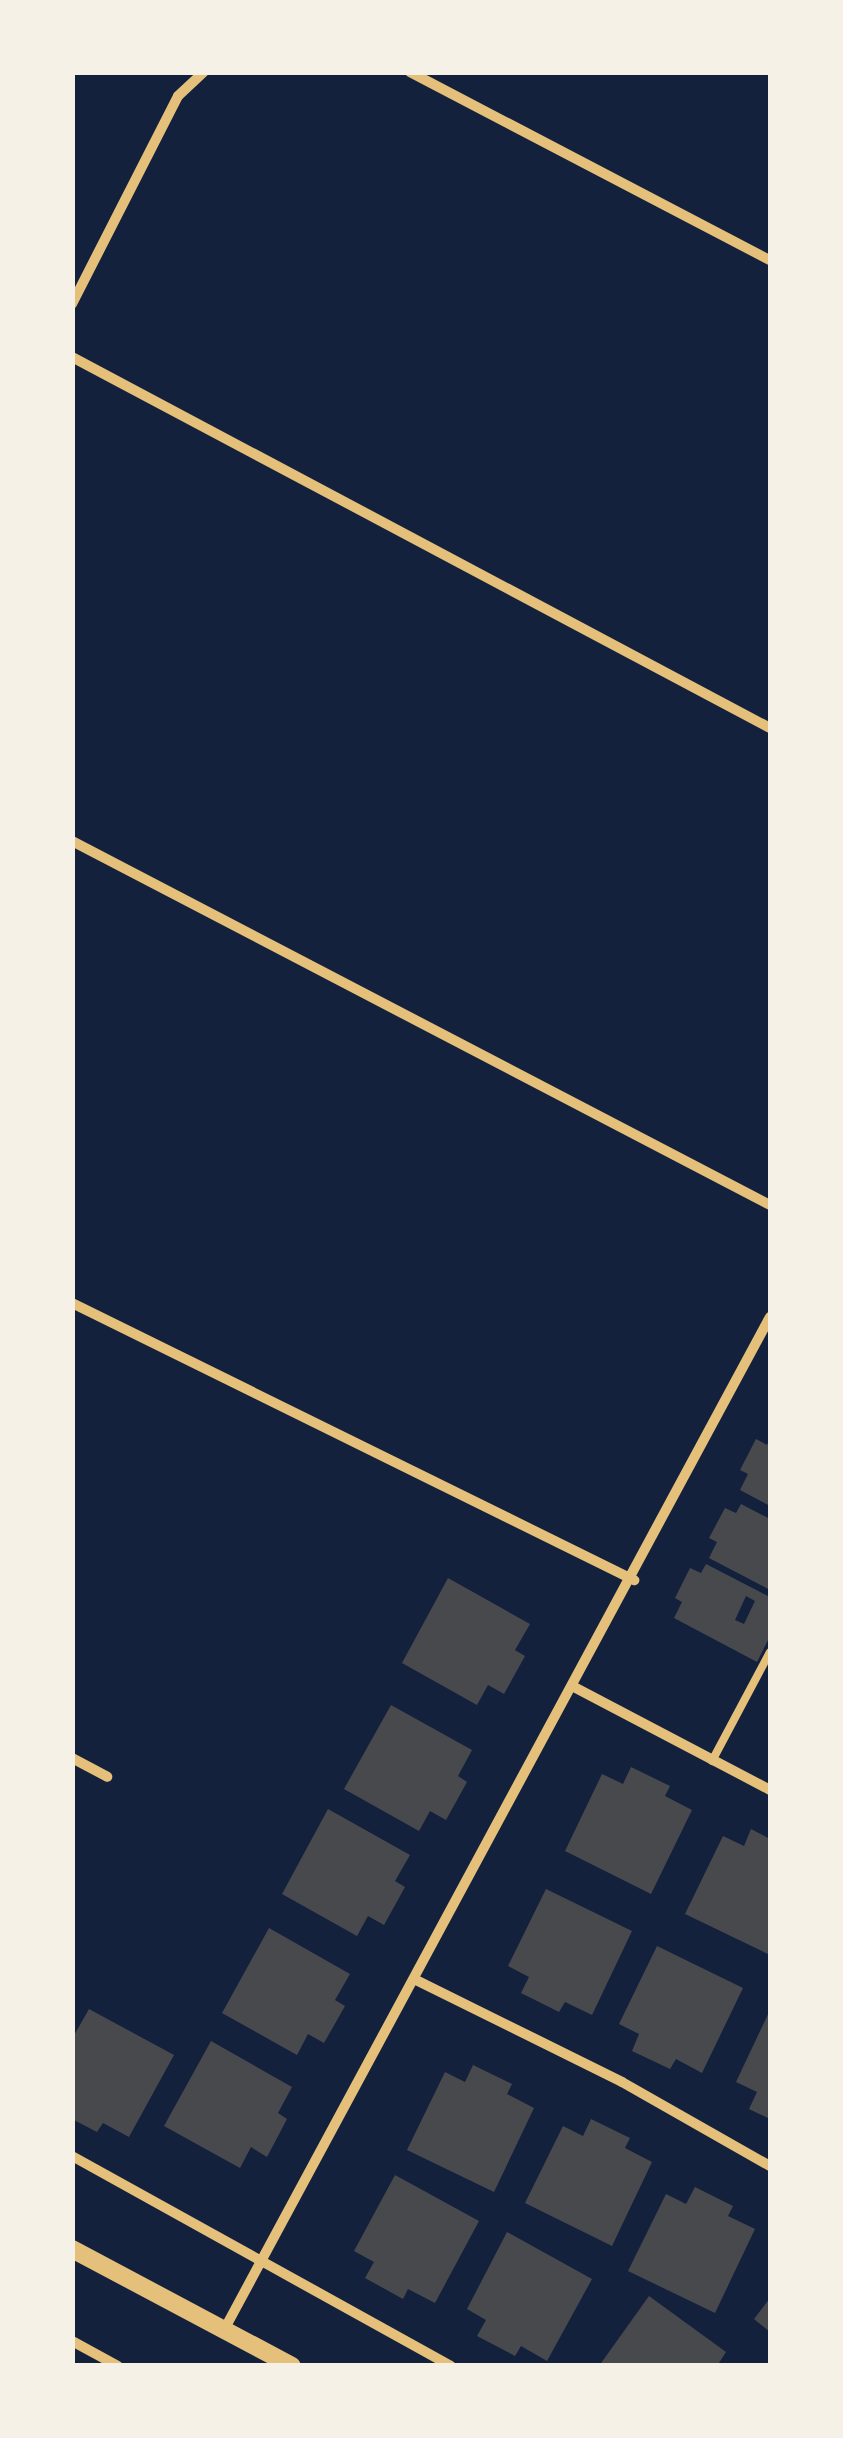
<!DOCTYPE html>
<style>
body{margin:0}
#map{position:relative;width:843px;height:2438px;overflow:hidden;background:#14213d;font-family:"Space Grotesk",sans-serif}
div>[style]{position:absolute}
.building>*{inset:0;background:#48494c}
.service>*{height:8px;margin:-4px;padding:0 4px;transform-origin:4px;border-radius:4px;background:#e5c07b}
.minor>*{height:10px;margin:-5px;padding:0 5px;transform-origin:5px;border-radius:5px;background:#e5c07b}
.tertiary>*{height:18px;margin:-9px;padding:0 9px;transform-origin:9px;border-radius:9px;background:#e5c07b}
span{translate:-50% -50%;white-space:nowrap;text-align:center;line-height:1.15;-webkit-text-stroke:10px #f6f1e7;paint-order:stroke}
.frame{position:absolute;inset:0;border:75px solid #f6f1e7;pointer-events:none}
</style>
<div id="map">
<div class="building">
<div style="clip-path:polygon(770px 1438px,770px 1506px,740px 1490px,748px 1474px,740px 1470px,756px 1439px,767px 1445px)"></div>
<div style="clip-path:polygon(741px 1504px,770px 1519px,770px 1590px,709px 1558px,717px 1542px,709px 1538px,725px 1508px,736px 1513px)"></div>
<div style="clip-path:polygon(evenodd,706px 1564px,770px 1597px,770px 1636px,757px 1662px,674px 1618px,682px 1602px,675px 1598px,690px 1568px,701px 1573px,706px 1564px,746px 1596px,755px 1601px,744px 1624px,735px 1620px,746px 1596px)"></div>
<div style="clip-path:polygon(448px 1578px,530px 1624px,515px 1650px,525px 1656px,504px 1694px,488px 1685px,477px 1705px,402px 1663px)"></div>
<div style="clip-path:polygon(391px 1705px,472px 1750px,458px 1776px,467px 1782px,446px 1820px,430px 1811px,419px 1831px,344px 1789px)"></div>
<div style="clip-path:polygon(631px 1767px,670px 1786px,665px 1796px,692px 1810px,651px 1894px,565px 1851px,602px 1774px,623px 1784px)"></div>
<div style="clip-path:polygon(328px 1809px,410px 1855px,395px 1881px,405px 1887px,384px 1925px,368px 1916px,357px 1936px,282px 1894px)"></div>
<div style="clip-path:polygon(751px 1829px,770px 1839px,770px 1955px,685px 1914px,723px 1836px,744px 1846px)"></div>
<div style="clip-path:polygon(546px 1889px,632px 1931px,592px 2015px,565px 2002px,559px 2012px,521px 1993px,529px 1977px,508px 1966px)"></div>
<div style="clip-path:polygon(269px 1928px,350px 1974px,335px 2000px,345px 2006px,324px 2043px,308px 2034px,297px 2055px,222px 2013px)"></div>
<div style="clip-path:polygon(657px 1946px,743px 1988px,702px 2073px,676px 2059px,670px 2069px,632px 2051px,639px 2034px,619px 2024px)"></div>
<div style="clip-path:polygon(89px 2009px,174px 2055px,129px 2137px,103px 2123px,97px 2132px,72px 2119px,72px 2039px)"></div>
<div style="clip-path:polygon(770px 2010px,770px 2119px,749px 2109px,757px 2092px,736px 2082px)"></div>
<div style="clip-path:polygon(211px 2041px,292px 2087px,278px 2113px,287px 2119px,267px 2157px,251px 2147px,240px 2168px,164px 2126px)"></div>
<div style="clip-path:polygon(473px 2065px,512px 2084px,507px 2094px,534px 2108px,494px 2192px,407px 2150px,445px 2072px,465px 2082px)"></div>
<div style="clip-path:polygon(591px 2119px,630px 2138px,625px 2148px,652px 2162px,612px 2246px,525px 2203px,563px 2126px,583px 2136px)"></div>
<div style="clip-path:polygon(395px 2175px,479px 2221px,435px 2303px,408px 2289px,403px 2299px,365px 2278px,374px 2262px,354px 2251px)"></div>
<div style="clip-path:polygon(695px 2187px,733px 2206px,728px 2216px,755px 2229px,715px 2313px,628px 2271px,666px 2194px,686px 2204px)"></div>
<div style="clip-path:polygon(507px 2232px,592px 2279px,547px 2361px,521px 2346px,515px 2356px,477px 2336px,486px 2320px,467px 2309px)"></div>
<div style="clip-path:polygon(649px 2296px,726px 2352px,717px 2366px,599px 2366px)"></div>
<div style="clip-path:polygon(770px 2298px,770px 2332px,754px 2319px)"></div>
</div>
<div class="service">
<div style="left:712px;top:1761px;width:123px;rotate:-62deg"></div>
</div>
<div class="minor">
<div style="left:410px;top:72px;width:406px;rotate:27.6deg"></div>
<div style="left:72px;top:304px;width:233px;rotate:-63deg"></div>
<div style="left:178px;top:96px;width:35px;rotate:-43deg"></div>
<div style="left:72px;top:357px;width:790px;rotate:27.99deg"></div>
<div style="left:72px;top:841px;width:787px;rotate:27.54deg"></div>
<div style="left:72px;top:1303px;width:627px;rotate:26.24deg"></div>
<div style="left:574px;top:1687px;width:221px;rotate:27.7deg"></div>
<div style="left:72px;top:1758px;width:40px;rotate:28deg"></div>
<div style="left:416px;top:1980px;width:230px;rotate:26.3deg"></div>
<div style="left:622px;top:2082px;width:170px;rotate:29.6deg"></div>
<div style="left:72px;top:2156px;width:433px;rotate:29deg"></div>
<div style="left:224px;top:2330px;width:1151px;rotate:-61.68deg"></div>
<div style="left:72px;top:2341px;width:52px;rotate:28.5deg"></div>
</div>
<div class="tertiary">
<div style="left:72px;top:2249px;width:249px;rotate:28deg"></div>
</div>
<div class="frame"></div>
</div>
